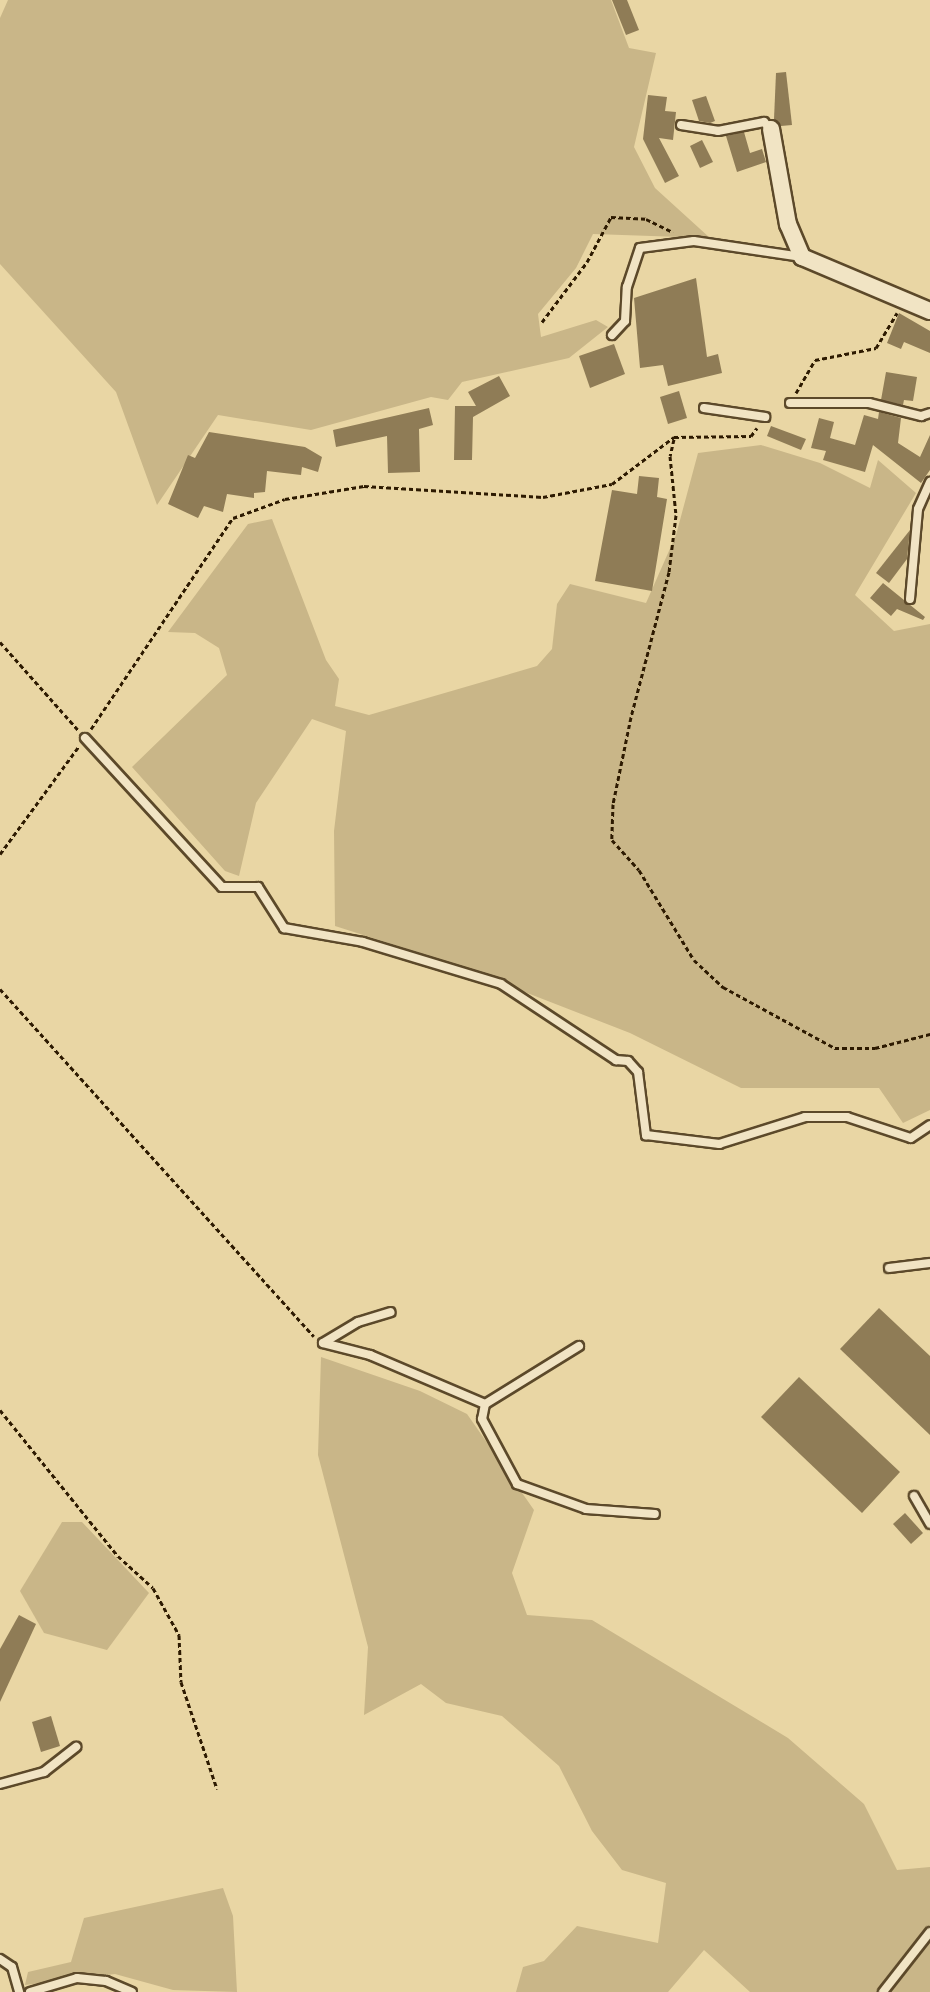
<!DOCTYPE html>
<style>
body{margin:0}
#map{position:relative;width:930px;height:1992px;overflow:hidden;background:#e9d6a4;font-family:"IM FELL Double Pica",serif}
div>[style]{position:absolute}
.green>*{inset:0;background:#c9b688}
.building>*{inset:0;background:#8f7c56}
.path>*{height:3px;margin-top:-1.5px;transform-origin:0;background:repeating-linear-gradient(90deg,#2d1a01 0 4.5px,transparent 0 7.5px)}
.roads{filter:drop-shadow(2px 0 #5c492a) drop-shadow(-2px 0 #5c492a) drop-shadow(0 2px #5c492a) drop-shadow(0 -2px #5c492a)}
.service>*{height:8px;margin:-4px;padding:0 4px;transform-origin:4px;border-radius:4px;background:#f1e4c4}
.minor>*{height:16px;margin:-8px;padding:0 8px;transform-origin:8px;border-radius:8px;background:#f1e4c4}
span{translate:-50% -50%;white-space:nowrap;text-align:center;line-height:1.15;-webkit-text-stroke:6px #f1e4c4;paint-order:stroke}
</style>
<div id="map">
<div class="green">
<div style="clip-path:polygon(8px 0,611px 0,629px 48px,656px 53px,634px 147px,655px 188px,710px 238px,593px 234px,576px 268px,538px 314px,541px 337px,596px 320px,608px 327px,569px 358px,462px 382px,448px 400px,431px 397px,311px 430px,218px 415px,157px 505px,116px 392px,0 264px,0 18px)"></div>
<div style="clip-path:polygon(761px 445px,820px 463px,870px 488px,878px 460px,916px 493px,855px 595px,894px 631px,930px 624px,930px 1110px,903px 1123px,879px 1088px,741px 1088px,630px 1033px,445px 961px,335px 926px,334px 831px,346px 731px,312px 719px,256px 803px,239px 876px,225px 871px,132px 767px,227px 675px,219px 648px,195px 633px,168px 632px,248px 524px,272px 519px,326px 660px,339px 679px,335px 706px,369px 715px,537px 666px,552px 649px,557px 604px,570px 584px,646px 603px,676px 535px,698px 453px)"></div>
<div style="clip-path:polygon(321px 1357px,420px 1391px,467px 1414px,534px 1510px,512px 1573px,527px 1615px,592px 1620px,788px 1738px,864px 1804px,897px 1870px,930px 1867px,930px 1992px,750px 1992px,704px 1950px,668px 1992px,516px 1992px,523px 1967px,544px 1961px,577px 1926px,658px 1943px,666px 1883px,622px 1870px,592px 1831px,559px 1766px,502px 1716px,446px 1703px,421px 1684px,364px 1715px,368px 1647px,318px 1455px)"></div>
<div style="clip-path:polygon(62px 1522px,82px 1522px,149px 1593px,107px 1650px,44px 1633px,20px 1591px)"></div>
<div style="clip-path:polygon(223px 1888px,233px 1916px,237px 1992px,173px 1990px,115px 1974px,25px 1985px,28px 1972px,71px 1962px,84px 1918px)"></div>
</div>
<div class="building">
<div style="clip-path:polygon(612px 0,627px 0,639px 30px,626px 35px)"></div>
<div style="clip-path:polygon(786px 72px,792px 125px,781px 126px,774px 119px,776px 73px)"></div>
<div style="clip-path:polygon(648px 95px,667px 97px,665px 111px,676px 112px,673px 140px,659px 138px,679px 176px,665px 183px,643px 139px)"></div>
<div style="clip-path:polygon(706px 96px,715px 121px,710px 123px,699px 121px,692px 100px)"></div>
<div style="clip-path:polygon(744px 132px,750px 153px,762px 149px,766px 162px,737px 172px,726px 136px)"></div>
<div style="clip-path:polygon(702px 140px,713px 162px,700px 168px,690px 146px)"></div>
<div style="clip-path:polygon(696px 278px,707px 357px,718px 354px,722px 373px,668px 386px,663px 365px,640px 368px,634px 298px)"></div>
<div style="clip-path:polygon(899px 313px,930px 331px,930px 353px,904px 342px,901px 349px,887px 343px)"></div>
<div style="clip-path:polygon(614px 344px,625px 374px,590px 388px,579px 356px)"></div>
<div style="clip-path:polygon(886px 372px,917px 377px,913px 401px,904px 400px,903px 405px,881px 400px)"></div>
<div style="clip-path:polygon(499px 376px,510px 396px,473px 417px,472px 460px,454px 460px,455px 406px,476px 406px,468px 392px)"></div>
<div style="clip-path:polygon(679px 391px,687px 418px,668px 424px,660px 397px)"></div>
<div style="clip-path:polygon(429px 408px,433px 425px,419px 429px,420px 472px,388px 473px,387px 436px,336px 447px,333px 430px)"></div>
<div style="clip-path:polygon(879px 412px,901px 418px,898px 443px,920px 457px,930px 435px,930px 470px,921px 483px,873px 445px,865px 472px,823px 460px,826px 451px,811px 448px,819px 418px,834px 422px,830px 438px,855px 445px,864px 415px,878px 419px)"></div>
<div style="clip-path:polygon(771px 426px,806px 439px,801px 450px,767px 436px)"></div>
<div style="clip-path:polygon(209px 432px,305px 447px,322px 457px,318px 472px,302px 467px,301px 475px,267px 471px,265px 492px,254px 493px,254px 498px,227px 494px,223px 512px,204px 506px,198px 518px,168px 504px,188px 455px,195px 458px)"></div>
<div style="clip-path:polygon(639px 476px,659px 478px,657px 497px,667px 499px,652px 591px,595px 581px,612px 490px,637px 494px)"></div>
<div style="clip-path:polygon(910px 530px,907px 559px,889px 583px,876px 573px)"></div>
<div style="clip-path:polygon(883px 583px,925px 617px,923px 620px,897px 609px,891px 616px,870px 598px)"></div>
<div style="clip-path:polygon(879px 1308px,930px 1356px,930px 1435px,840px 1349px)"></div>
<div style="clip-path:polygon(799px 1377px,900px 1472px,862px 1513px,761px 1417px)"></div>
<div style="clip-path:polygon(905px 1513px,923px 1533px,911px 1544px,893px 1524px)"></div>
<div style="clip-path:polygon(19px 1615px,36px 1624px,0 1702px,0 1649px)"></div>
<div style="clip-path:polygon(51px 1716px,60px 1746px,41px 1752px,32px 1722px)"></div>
</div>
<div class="path">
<div style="left:542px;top:322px;width:75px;rotate:-53.1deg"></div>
<div style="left:587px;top:262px;width:51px;rotate:-61.9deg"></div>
<div style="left:611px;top:217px;width:35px;rotate:3deg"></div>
<div style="left:646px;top:219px;width:30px;rotate:26deg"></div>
<div style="left:796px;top:393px;width:38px;rotate:-60deg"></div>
<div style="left:815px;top:360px;width:62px;rotate:-11.1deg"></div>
<div style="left:876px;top:348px;width:41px;rotate:-59deg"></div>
<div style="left:674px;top:439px;width:17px;rotate:103deg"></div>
<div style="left:670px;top:456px;width:59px;rotate:84.2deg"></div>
<div style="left:676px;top:515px;width:57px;rotate:97deg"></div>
<div style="left:669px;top:572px;width:150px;rotate:104.7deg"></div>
<div style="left:631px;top:717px;width:89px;rotate:101.7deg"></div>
<div style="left:613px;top:804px;width:36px;rotate:92deg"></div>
<div style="left:612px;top:840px;width:40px;rotate:48deg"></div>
<div style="left:639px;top:870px;width:105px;rotate:58.6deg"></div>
<div style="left:694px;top:960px;width:40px;rotate:43deg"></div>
<div style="left:723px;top:987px;width:128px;rotate:28.6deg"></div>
<div style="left:835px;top:1048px;width:40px"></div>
<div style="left:875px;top:1048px;width:57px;rotate:-14.3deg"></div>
<div style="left:0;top:642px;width:118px;rotate:48.4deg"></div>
<div style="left:91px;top:729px;width:254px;rotate:-56.1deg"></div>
<div style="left:233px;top:518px;width:55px;rotate:-20.1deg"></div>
<div style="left:285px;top:499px;width:80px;rotate:-9.3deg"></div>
<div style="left:364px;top:486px;width:179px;rotate:3.5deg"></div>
<div style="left:543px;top:497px;width:70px;rotate:-10.7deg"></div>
<div style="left:612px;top:484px;width:78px;rotate:-37.2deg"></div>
<div style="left:674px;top:437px;width:77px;rotate:-0.7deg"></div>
<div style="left:751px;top:436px;width:10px;rotate:-53deg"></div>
<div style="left:0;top:854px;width:134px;rotate:-53.8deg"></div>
<div style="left:0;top:989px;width:468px;rotate:47.9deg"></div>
<div style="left:0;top:1410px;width:188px;rotate:51.1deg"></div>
<div style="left:118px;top:1556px;width:47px;rotate:42.4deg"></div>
<div style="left:153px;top:1588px;width:54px;rotate:61deg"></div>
<div style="left:179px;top:1635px;width:47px;rotate:87.6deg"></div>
<div style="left:181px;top:1682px;width:113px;rotate:71.4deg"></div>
</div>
<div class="roads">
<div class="service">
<div style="left:681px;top:125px;width:37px;rotate:9deg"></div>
<div style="left:718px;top:131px;width:47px;rotate:-11.1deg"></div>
<div style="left:764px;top:122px;width:10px;rotate:45deg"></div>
<div style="left:612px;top:335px;width:19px;rotate:-47deg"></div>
<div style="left:625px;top:321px;width:34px;rotate:-87deg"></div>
<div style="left:627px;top:287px;width:41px;rotate:-71.6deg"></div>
<div style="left:640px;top:248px;width:54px;rotate:-7.4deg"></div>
<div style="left:694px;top:241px;width:109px;rotate:8.4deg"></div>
<div style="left:790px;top:403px;width:79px"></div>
<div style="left:869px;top:403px;width:54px;rotate:14deg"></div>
<div style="left:921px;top:416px;width:9px;rotate:-18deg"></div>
<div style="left:704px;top:408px;width:62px;rotate:8.4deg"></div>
<div style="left:910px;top:599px;width:90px;rotate:-84.9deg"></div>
<div style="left:918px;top:509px;width:30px;rotate:-66deg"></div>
<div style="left:85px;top:738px;width:202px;rotate:47.4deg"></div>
<div style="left:222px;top:887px;width:36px"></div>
<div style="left:258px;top:887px;width:49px;rotate:57.6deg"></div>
<div style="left:284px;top:928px;width:80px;rotate:10deg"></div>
<div style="left:363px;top:942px;width:144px;rotate:16.9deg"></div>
<div style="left:501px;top:984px;width:138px;rotate:33.5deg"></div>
<div style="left:616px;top:1060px;width:12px;rotate:5deg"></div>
<div style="left:628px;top:1061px;width:15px;rotate:48deg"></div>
<div style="left:638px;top:1072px;width:64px;rotate:82.8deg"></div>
<div style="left:646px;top:1135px;width:74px;rotate:7deg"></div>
<div style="left:719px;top:1144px;width:90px;rotate:-17.4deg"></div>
<div style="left:805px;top:1117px;width:42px"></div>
<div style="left:847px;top:1117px;width:67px;rotate:18.2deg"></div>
<div style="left:911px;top:1138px;width:23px;rotate:-34deg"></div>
<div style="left:889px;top:1268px;width:41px;rotate:-7deg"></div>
<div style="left:323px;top:1343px;width:49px;rotate:14.3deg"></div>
<div style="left:370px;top:1355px;width:125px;rotate:23.1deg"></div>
<div style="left:323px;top:1343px;width:41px;rotate:-31deg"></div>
<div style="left:358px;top:1322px;width:34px;rotate:-17deg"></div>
<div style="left:579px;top:1346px;width:110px;rotate:148.3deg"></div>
<div style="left:485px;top:1404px;width:15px;rotate:101deg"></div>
<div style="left:482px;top:1419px;width:74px;rotate:61.7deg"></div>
<div style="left:517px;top:1484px;width:73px;rotate:19.9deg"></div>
<div style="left:586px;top:1509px;width:69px;rotate:4.1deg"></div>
<div style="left:914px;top:1496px;width:32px;rotate:60deg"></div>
<div style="left:0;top:1784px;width:46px;rotate:-15.3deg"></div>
<div style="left:44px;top:1772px;width:41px;rotate:-38deg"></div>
<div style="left:0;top:1959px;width:14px;rotate:34deg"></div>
<div style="left:12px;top:1967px;width:26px;rotate:74deg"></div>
<div style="left:30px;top:1992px;width:49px;rotate:-16.6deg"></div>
<div style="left:77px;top:1978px;width:29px;rotate:6deg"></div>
<div style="left:106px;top:1981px;width:28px;rotate:23deg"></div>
<div style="left:883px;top:1992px;width:76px;rotate:-51.9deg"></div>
</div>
<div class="minor">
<div style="left:771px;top:129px;width:97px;rotate:79.9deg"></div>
<div style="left:788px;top:224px;width:36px;rotate:67deg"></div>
<div style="left:802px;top:257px;width:139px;rotate:22.9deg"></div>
</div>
</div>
</div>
